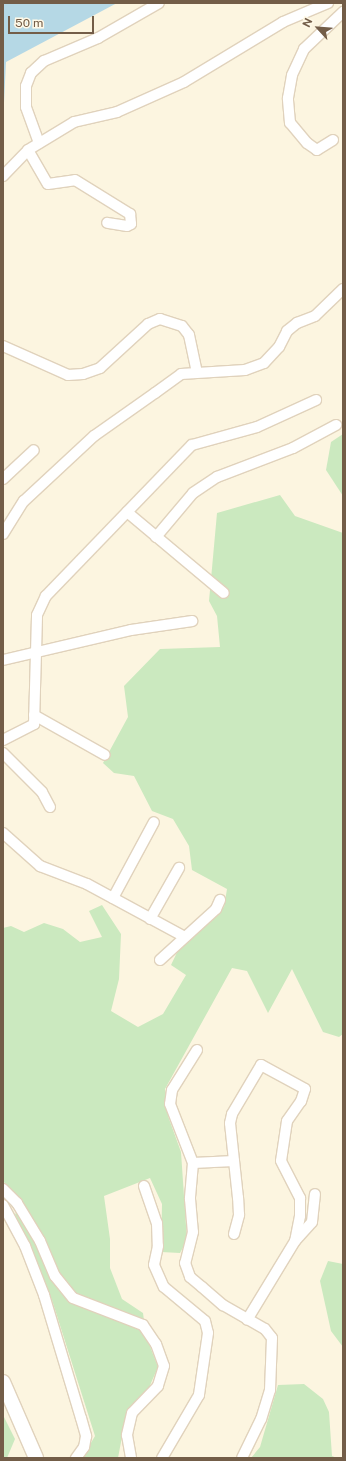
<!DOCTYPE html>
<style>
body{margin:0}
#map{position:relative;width:346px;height:1461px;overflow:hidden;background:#fcf5e0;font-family:"Public Sans",sans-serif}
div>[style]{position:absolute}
.green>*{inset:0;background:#cbe9bf}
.water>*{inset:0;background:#b5d8e5}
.roads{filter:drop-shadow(1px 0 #e0d2bc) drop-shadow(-1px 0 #e0d2bc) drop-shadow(0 1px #e0d2bc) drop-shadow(0 -1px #e0d2bc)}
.street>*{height:10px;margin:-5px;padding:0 5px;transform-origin:5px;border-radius:5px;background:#fff}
.secondary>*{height:14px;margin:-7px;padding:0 7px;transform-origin:7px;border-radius:7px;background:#fff}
span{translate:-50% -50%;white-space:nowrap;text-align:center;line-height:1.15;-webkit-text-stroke:4px #fff9e7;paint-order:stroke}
.frame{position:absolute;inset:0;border:4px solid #735d48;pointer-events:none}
.north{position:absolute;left:298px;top:8px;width:40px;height:40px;-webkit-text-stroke:3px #fff9e7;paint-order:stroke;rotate:296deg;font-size:11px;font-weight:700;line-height:16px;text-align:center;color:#735d48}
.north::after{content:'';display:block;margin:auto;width:14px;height:18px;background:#735d48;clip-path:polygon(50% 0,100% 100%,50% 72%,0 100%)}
.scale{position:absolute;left:8px;top:16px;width:86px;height:18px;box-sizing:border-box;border:2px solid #735d48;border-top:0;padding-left:5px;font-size:12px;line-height:14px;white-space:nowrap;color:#735d48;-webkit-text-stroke:3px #fff9e7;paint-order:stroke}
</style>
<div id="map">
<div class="green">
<div style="clip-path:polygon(343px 434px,343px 496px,326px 470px,331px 442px)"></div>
<div style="clip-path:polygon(280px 495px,295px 516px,343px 533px,343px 1034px,339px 1037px,323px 1032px,292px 969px,268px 1013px,247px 971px,232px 968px,165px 1089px,168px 1116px,181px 1152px,187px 1240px,180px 1253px,161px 1252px,162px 1204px,150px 1178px,104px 1196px,110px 1239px,110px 1268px,122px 1299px,143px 1313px,146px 1336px,158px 1367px,148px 1390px,127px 1410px,118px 1458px,82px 1458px,95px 1436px,52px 1300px,15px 1214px,25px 1205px,3px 1181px,3px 928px,11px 926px,24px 932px,44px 923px,63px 929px,80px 942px,102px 937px,89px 911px,102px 905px,121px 934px,119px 979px,111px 1011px,138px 1027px,163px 1014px,186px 975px,171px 965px,182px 942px,224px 907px,227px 889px,192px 870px,189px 846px,173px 819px,152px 811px,134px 776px,114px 773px,103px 763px,128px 717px,124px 686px,160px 649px,220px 647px,217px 616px,209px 601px,217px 513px)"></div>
<div style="clip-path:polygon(328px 1261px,343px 1264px,343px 1347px,331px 1331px,320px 1281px)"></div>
<div style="clip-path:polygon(304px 1384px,323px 1399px,329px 1412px,332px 1456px,337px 1458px,251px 1458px,260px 1447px,278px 1385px)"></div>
<div style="clip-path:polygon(3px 1415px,15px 1439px,7px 1458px,3px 1458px)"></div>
</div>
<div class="water">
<div style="clip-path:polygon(3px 3px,117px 3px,6px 62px,3px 123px)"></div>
</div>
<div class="roads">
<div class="street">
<div style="left:333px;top:140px;width:19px;rotate:148deg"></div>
<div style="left:317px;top:150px;width:12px;rotate:-145deg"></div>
<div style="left:307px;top:143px;width:26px;rotate:-130deg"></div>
<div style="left:290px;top:123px;width:25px;rotate:-95deg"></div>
<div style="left:288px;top:98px;width:23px;rotate:-80deg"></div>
<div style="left:292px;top:75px;width:29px;rotate:-65deg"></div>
<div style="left:304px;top:49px;width:54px;rotate:-43.5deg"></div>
<div style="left:39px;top:143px;width:38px;rotate:-110deg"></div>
<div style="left:26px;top:107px;width:21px;rotate:-90deg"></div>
<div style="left:26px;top:86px;width:14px;rotate:-69deg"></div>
<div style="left:31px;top:73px;width:18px;rotate:-43deg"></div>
<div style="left:44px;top:61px;width:59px;rotate:-23.1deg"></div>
<div style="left:98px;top:38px;width:70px;rotate:-29.8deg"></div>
<div style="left:28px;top:150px;width:39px;rotate:60deg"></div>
<div style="left:48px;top:184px;width:27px;rotate:-8deg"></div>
<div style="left:75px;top:180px;width:65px;rotate:31.7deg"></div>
<div style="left:130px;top:214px;width:10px;rotate:84deg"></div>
<div style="left:131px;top:224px;width:4px;rotate:153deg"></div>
<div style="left:127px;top:226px;width:20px;rotate:-171deg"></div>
<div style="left:3px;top:176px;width:36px;rotate:-46deg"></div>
<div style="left:28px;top:150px;width:54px;rotate:-31.3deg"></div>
<div style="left:74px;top:122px;width:44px;rotate:-13.1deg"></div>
<div style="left:117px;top:112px;width:73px;rotate:-24.1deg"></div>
<div style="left:184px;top:82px;width:116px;rotate:-31.2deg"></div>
<div style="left:283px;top:22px;width:49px;rotate:-22.9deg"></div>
<div style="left:3px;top:346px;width:71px;rotate:24deg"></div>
<div style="left:68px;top:375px;width:15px;rotate:-4deg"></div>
<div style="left:83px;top:374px;width:18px;rotate:-19deg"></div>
<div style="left:100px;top:368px;width:65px;rotate:-42.5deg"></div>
<div style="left:148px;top:324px;width:13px;rotate:-23deg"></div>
<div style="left:160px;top:319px;width:23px;rotate:18deg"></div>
<div style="left:182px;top:326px;width:11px;rotate:52deg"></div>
<div style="left:189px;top:335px;width:38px;rotate:78deg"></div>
<div style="left:3px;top:479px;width:42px;rotate:-43.1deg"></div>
<div style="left:127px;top:512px;width:126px;rotate:39.9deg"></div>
<div style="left:3px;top:534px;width:39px;rotate:-58deg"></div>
<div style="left:24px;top:501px;width:96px;rotate:-42.9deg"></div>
<div style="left:94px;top:436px;width:75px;rotate:-35.2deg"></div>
<div style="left:155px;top:393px;width:32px;rotate:-36deg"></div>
<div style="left:181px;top:374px;width:64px;rotate:-3.6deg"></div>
<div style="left:245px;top:370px;width:20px;rotate:-20deg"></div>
<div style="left:264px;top:363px;width:22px;rotate:-47deg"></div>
<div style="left:279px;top:347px;width:18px;rotate:-63deg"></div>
<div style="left:287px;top:331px;width:13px;rotate:-39deg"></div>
<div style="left:297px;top:323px;width:19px;rotate:-21deg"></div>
<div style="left:315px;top:316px;width:39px;rotate:-44deg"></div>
<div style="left:156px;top:537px;width:57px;rotate:-49.9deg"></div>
<div style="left:193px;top:493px;width:29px;rotate:-34deg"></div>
<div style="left:217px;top:477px;width:81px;rotate:-20.9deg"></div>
<div style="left:293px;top:448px;width:49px;rotate:-28.1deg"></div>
<div style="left:3px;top:660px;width:131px;rotate:-13.2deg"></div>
<div style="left:131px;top:630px;width:62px;rotate:-8.4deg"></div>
<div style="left:34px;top:715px;width:81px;rotate:29.4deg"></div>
<div style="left:3px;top:740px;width:35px;rotate:-27deg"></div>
<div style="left:34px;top:724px;width:109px;rotate:-88.4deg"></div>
<div style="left:37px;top:615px;width:21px;rotate:-65deg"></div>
<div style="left:46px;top:596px;width:210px;rotate:-46deg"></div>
<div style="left:192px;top:445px;width:67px;rotate:-15.5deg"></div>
<div style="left:257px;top:427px;width:65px;rotate:-24.6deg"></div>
<div style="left:3px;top:753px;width:55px;rotate:45deg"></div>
<div style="left:42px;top:792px;width:17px;rotate:62deg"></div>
<div style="left:3px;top:833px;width:50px;rotate:41.7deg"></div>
<div style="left:40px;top:866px;width:50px;rotate:21deg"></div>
<div style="left:87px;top:884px;width:111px;rotate:28.4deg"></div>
<div style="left:113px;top:898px;width:86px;rotate:-61.7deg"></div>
<div style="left:150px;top:919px;width:59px;rotate:-60.4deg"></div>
<div style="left:160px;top:960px;width:76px;rotate:-42.3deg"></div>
<div style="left:216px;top:909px;width:10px;rotate:-66deg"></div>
<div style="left:197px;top:1050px;width:47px;rotate:122deg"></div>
<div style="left:172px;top:1090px;width:14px;rotate:98deg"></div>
<div style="left:170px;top:1104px;width:63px;rotate:68.7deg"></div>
<div style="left:193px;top:1163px;width:36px;rotate:95deg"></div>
<div style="left:190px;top:1199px;width:33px;rotate:85deg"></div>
<div style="left:193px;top:1232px;width:32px;rotate:104deg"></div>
<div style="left:185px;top:1263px;width:15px;rotate:70deg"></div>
<div style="left:190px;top:1277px;width:16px;rotate:40deg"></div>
<div style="left:202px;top:1287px;width:28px;rotate:41deg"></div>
<div style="left:223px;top:1305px;width:48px;rotate:29.7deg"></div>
<div style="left:265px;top:1329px;width:11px;rotate:52deg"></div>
<div style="left:272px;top:1338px;width:52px;rotate:92.2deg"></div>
<div style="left:270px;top:1390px;width:30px;rotate:107deg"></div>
<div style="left:261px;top:1419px;width:43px;rotate:116deg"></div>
<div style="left:193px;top:1163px;width:41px;rotate:-2.8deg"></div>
<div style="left:144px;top:1186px;width:39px;rotate:71deg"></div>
<div style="left:157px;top:1223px;width:23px;rotate:88deg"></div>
<div style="left:158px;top:1246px;width:19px;rotate:102deg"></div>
<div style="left:154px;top:1265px;width:24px;rotate:66deg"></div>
<div style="left:164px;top:1287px;width:53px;rotate:39.7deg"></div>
<div style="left:205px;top:1321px;width:12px;rotate:76deg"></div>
<div style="left:208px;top:1333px;width:63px;rotate:98.3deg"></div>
<div style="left:199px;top:1395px;width:73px;rotate:120.4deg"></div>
<div style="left:3px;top:1189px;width:20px;rotate:45deg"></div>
<div style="left:17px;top:1203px;width:44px;rotate:58.8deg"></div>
<div style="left:40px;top:1241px;width:38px;rotate:67deg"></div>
<div style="left:55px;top:1276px;width:28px;rotate:51deg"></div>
<div style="left:73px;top:1298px;width:75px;rotate:21.1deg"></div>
<div style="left:143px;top:1325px;width:23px;rotate:56deg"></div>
<div style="left:156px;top:1344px;width:23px;rotate:70deg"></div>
<div style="left:164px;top:1366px;width:21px;rotate:107deg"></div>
<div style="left:158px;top:1386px;width:37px;rotate:134deg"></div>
<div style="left:132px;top:1413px;width:23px;rotate:103deg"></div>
<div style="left:127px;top:1435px;width:23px;rotate:80deg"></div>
<div style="left:3px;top:1205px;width:47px;rotate:61.8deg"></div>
<div style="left:25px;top:1246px;width:53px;rotate:68.8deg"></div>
<div style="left:44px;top:1295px;width:128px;rotate:73.3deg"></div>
<div style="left:81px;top:1418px;width:19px;rotate:74deg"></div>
<div style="left:86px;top:1436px;width:11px;rotate:100deg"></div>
<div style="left:84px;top:1447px;width:14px;rotate:126deg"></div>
<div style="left:234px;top:1234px;width:20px;rotate:-75deg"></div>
<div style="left:239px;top:1215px;width:17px;rotate:-93deg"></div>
<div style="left:238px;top:1198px;width:75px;rotate:-96.1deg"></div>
<div style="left:230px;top:1123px;width:9px;rotate:-77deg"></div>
<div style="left:232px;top:1114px;width:57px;rotate:-59.4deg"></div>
<div style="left:261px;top:1065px;width:50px;rotate:28.6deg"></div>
<div style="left:305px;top:1089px;width:13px;rotate:108deg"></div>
<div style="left:301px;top:1101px;width:24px;rotate:125deg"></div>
<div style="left:287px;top:1121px;width:40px;rotate:98.5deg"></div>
<div style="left:281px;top:1161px;width:42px;rotate:62.8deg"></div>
<div style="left:300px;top:1198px;width:18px;rotate:90deg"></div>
<div style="left:300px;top:1216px;width:25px;rotate:101deg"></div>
<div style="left:295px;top:1241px;width:92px;rotate:121.3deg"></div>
<div style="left:295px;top:1241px;width:25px;rotate:-48deg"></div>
<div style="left:312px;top:1222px;width:28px;rotate:-84deg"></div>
</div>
<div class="secondary">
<div style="left:3px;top:1382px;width:83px;rotate:66.5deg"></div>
</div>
</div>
<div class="frame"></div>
<div class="north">N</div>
<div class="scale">50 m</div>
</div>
